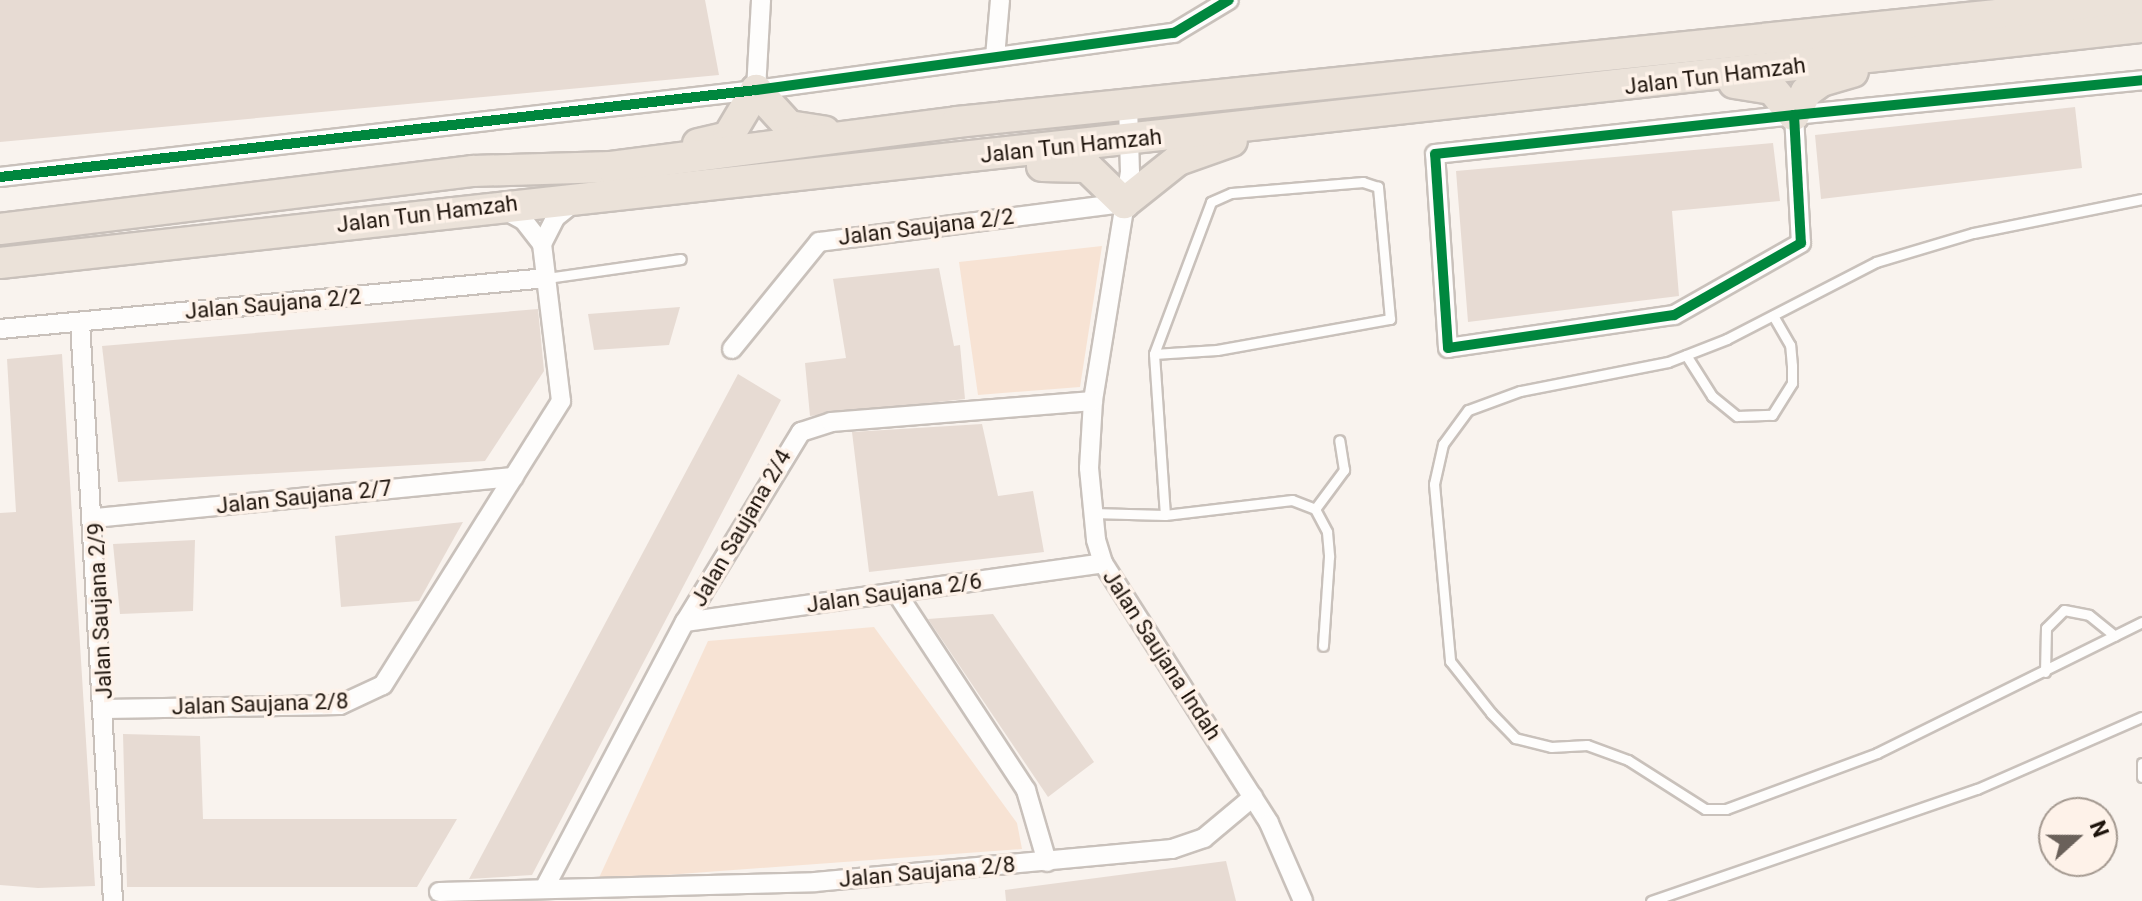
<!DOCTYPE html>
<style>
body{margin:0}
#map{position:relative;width:2142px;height:901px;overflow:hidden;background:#f9f3ee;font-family:Roboto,sans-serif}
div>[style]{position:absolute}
.green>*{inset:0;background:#f7e3d4}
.building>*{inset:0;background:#e7dbd3}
.roads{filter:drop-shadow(2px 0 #c9c1bb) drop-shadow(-2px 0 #c9c1bb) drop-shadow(0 2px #c9c1bb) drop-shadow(0 -2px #c9c1bb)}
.lane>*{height:9px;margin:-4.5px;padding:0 4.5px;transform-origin:4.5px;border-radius:4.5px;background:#fefdfc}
.street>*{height:18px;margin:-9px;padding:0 9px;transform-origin:9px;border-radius:9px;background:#fefdfc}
.primary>*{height:30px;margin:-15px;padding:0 15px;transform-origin:15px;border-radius:15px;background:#ebe2d9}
.cycleway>*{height:10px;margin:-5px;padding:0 5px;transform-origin:5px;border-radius:5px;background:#00873e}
span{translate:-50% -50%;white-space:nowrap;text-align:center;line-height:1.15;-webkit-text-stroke:7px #fef2e9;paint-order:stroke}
.street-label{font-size:22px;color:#1d130b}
.north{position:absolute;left:2038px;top:797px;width:80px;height:80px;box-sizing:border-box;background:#fef2e9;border:2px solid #a49990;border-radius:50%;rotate:69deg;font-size:22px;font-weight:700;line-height:32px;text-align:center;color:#1d130b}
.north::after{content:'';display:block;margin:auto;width:28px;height:36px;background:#6a615a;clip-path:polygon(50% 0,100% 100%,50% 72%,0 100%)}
</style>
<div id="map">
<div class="green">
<div style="clip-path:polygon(1102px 246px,1080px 387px,978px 395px,959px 262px)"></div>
<div style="clip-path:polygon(874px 627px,1017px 823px,1022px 849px,598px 880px,708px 641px)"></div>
</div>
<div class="building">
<div style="clip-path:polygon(0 0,705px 0,719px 75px,0 142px)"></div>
<div style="clip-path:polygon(2075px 107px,2082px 168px,1821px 199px,1815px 135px)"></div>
<div style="clip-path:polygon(1773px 143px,1780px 201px,1672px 211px,1679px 296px,1468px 322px,1456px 171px)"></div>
<div style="clip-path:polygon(939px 268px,954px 346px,960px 345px,965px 399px,810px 416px,805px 363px,846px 358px,833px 279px)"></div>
<div style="clip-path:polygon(680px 307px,669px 345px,594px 350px,588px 314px)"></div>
<div style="clip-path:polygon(538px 309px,544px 371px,485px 461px,118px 482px,102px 346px)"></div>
<div style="clip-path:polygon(62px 354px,95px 886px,38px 888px,0 885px,0 513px,16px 512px,7px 359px)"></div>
<div style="clip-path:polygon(738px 374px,781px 400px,532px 875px,469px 879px)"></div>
<div style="clip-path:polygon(982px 424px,998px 496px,1033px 491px,1044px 552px,869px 572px,852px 432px)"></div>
<div style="clip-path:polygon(463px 522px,419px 601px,341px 607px,335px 536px)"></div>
<div style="clip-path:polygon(195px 540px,193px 611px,120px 614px,113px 544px)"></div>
<div style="clip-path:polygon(993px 614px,1094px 762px,1048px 797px,928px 619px)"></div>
<div style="clip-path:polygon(123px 734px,200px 736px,203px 819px,457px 819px,417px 887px,127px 887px)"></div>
<div style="clip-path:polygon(1226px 861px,1236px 901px,1006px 901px,1005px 890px)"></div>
</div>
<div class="roads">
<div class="lane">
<div style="left:2142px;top:199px;width:172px;rotate:168.6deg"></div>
<div style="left:1973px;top:233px;width:101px;rotate:163.4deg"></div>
<div style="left:1876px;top:262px;width:168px;rotate:152.7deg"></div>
<div style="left:1727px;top:339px;width:63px;rotate:158.7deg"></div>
<div style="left:1668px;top:362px;width:151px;rotate:168.9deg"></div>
<div style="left:1520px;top:391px;width:55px;rotate:159.9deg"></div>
<div style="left:1468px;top:410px;width:42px;rotate:126.3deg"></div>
<div style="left:1443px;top:444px;width:41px;rotate:102.7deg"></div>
<div style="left:1434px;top:484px;width:178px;rotate:84.8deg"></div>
<div style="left:1450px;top:661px;width:66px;rotate:51.7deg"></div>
<div style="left:1491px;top:713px;width:35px;rotate:46deg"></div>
<div style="left:1515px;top:738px;width:37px;rotate:14deg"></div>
<div style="left:1551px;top:747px;width:36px;rotate:-3deg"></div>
<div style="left:1587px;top:745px;width:44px;rotate:20.1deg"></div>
<div style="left:1628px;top:760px;width:91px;rotate:32.5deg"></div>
<div style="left:1705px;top:809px;width:21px"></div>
<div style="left:1726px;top:809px;width:161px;rotate:-20.3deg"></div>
<div style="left:1877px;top:753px;width:296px;rotate:-26.3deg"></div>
<div style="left:547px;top:278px;width:135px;rotate:-8.1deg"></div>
<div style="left:1154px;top:354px;width:63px;rotate:-3.6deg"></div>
<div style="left:1217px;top:350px;width:176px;rotate:-10.2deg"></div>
<div style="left:1390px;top:319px;width:133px;rotate:-95.2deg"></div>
<div style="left:1378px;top:187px;width:16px;rotate:-162deg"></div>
<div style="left:1363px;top:182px;width:132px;rotate:175.2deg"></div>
<div style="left:1231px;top:193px;width:22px;rotate:156deg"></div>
<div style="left:1211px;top:202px;width:162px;rotate:110.6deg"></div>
<div style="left:1154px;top:354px;width:161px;rotate:86.1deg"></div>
<div style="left:1686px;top:355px;width:49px;rotate:57.6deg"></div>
<div style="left:1712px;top:396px;width:32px;rotate:39deg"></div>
<div style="left:1737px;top:416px;width:35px;rotate:-2deg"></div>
<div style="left:1772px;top:415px;width:38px;rotate:-58deg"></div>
<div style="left:1792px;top:383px;width:17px;rotate:-90deg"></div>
<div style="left:1792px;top:366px;width:21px;rotate:-95deg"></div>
<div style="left:1790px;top:345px;width:34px;rotate:-120deg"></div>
<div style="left:1315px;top:509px;width:49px;rotate:-53.4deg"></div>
<div style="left:1344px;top:470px;width:30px;rotate:-99deg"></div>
<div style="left:1092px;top:513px;width:73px;rotate:1.6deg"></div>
<div style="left:1165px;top:515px;width:128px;rotate:-6.7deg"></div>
<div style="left:1292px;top:500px;width:25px;rotate:21deg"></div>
<div style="left:1315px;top:509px;width:26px;rotate:62deg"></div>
<div style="left:1327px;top:532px;width:25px;rotate:85deg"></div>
<div style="left:1329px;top:557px;width:89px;rotate:93.9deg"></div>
<div style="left:2045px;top:672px;width:44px;rotate:-88.7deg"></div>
<div style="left:2046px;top:628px;width:25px;rotate:-45deg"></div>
<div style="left:2064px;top:610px;width:25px;rotate:11deg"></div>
<div style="left:2089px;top:615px;width:33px;rotate:39deg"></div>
<div style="left:2142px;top:763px;width:14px;rotate:90deg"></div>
<div style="left:1651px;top:901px;width:345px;rotate:-19deg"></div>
<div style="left:1977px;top:789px;width:180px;rotate:-23.6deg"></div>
</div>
<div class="street">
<div style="left:995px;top:57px;width:57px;rotate:-85deg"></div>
<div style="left:756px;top:90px;width:90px;rotate:-86.8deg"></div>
<div style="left:1128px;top:105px;width:67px;rotate:88.3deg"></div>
<div style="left:1130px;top:172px;width:232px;rotate:99.2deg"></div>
<div style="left:1093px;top:401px;width:67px;rotate:93.4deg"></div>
<div style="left:1089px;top:468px;width:72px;rotate:84.4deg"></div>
<div style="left:1096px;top:540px;width:24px;rotate:73deg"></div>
<div style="left:1103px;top:563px;width:308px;rotate:57.4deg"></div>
<div style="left:1269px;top:823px;width:85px;rotate:66.4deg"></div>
<div style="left:1794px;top:115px;width:128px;rotate:86.9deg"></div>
<div style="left:1801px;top:243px;width:146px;rotate:150.4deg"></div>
<div style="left:1674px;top:315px;width:228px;rotate:171.7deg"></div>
<div style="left:1448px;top:348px;width:194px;rotate:-93.8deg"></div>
<div style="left:1435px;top:154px;width:361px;rotate:-6.2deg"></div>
<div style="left:1794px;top:115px;width:350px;rotate:-5.7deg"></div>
<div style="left:0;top:177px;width:761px;rotate:-6.56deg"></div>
<div style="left:756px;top:90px;width:422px;rotate:-7.8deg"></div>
<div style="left:1174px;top:33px;width:64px;rotate:-31deg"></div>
<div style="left:542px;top:244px;width:30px;rotate:-63deg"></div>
<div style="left:556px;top:217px;width:22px;rotate:-39deg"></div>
<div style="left:80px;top:322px;width:580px;rotate:86.74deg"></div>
<div style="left:0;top:329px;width:549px;rotate:-5.33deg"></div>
<div style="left:732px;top:349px;width:138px;rotate:-50.9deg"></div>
<div style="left:819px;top:242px;width:307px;rotate:-7.3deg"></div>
<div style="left:95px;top:518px;width:421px;rotate:-5.6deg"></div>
<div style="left:896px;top:592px;width:237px;rotate:56.7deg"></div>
<div style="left:1026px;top:790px;width:75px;rotate:73.7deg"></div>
<div style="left:685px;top:622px;width:422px;rotate:-8deg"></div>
<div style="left:105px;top:709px;width:235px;rotate:-1deg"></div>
<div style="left:340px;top:705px;width:47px;rotate:-24.9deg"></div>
<div style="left:383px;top:685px;width:335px;rotate:-57.9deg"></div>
<div style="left:561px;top:401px;width:158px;rotate:-96.9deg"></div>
<div style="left:542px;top:244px;width:31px;rotate:-128deg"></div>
<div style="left:523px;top:220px;width:21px;rotate:-152deg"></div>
<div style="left:545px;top:887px;width:300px;rotate:-62.2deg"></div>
<div style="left:685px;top:622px;width:223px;rotate:-58.6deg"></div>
<div style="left:801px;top:432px;width:32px;rotate:-18deg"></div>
<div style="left:831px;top:422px;width:263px;rotate:-4.6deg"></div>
<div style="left:439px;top:892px;width:376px;rotate:-1.5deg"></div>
<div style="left:815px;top:882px;width:359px;rotate:-5.3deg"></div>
<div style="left:1172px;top:849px;width:34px;rotate:-19deg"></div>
<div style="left:1204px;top:838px;width:64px;rotate:-39.9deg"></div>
</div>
<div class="primary">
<div style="left:1734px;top:83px;width:38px;rotate:9deg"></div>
<div style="left:1772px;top:89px;width:34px;rotate:50deg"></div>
<div style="left:1794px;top:115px;width:26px;rotate:-62deg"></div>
<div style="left:1806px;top:92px;width:19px;rotate:-36deg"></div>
<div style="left:1821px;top:81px;width:33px;rotate:-16deg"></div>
<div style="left:698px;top:144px;width:31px;rotate:-13deg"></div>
<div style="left:728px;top:137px;width:55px;rotate:-59.2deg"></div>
<div style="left:756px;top:90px;width:49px;rotate:47.5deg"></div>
<div style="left:789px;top:126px;width:36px;rotate:9deg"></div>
<div style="left:1042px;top:166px;width:45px;rotate:1.3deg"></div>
<div style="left:1087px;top:167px;width:52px;rotate:44.2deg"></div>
<div style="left:1124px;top:203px;width:69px;rotate:-38.5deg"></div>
<div style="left:1178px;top:160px;width:57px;rotate:-19.4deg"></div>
<div style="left:0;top:229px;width:477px;rotate:-7deg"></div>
<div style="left:473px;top:171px;width:138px;rotate:-1.7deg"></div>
<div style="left:611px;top:167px;width:349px;rotate:-7.4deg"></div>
<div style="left:957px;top:122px;width:1191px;rotate:-5.88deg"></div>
<div style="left:0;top:263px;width:2155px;rotate:-6.29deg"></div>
</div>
</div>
<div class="cycleway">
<div style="left:1794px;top:115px;width:128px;rotate:86.9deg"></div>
<div style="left:1801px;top:243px;width:146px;rotate:150.4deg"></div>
<div style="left:1674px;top:315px;width:228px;rotate:171.7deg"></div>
<div style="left:1448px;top:348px;width:194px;rotate:-93.8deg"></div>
<div style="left:1435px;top:154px;width:361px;rotate:-6.2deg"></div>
<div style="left:1794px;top:115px;width:350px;rotate:-5.7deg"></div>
<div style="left:0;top:177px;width:761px;rotate:-6.56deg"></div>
<div style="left:756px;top:90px;width:422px;rotate:-7.8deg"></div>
<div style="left:1174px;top:33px;width:64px;rotate:-31deg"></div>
</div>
<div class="street-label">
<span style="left:1715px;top:76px;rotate:-7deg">Jalan Tun Hamzah</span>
<span style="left:1071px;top:146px;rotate:-6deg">Jalan Tun Hamzah</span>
<span style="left:427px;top:214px;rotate:-7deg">Jalan Tun Hamzah</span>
<span style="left:926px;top:227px;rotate:-7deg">Jalan Saujana 2/2</span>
<span style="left:273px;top:304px;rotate:-5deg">Jalan Saujana 2/2</span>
<span style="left:304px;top:497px;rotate:-6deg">Jalan Saujana 2/7</span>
<span style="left:741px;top:528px;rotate:-60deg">Jalan Saujana 2/4</span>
<span style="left:894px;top:593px;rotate:-8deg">Jalan Saujana 2/6</span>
<span style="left:100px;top:611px;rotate:-93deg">Jalan Saujana 2/9</span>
<span style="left:1162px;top:655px;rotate:57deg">Jalan Saujana Indah</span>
<span style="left:260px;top:704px;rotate:-2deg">Jalan Saujana 2/8</span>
<span style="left:927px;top:872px;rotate:-5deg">Jalan Saujana 2/8</span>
</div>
<div class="north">N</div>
</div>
